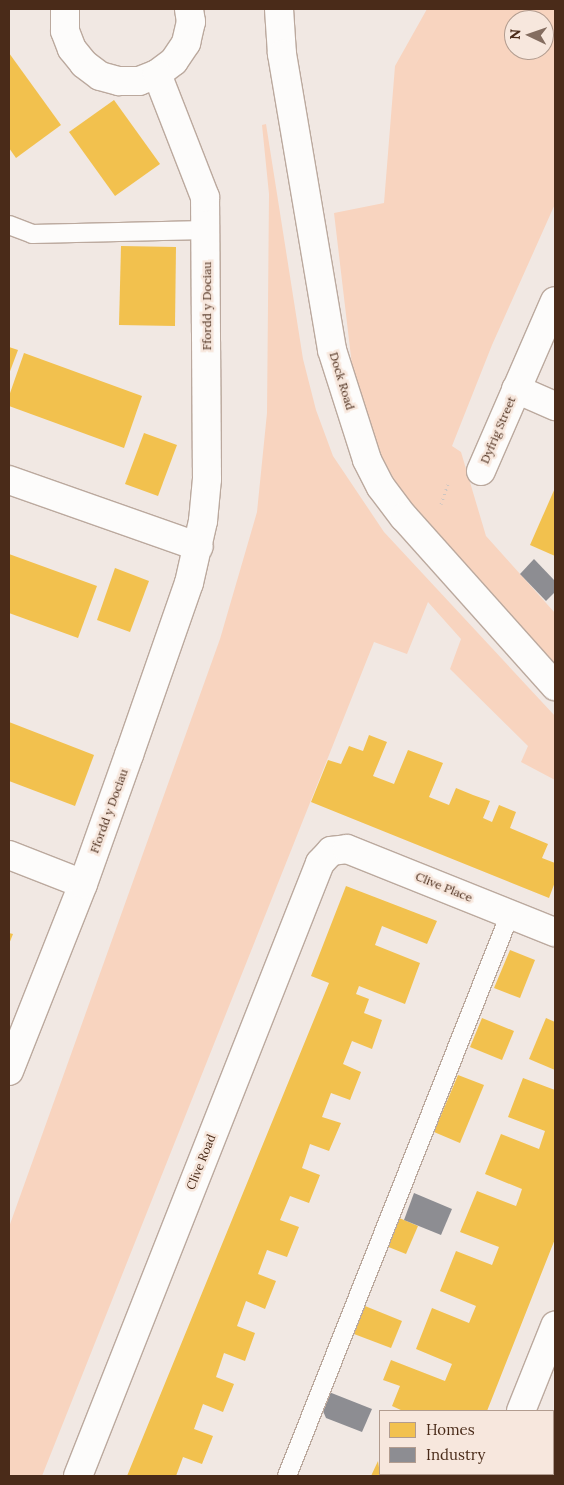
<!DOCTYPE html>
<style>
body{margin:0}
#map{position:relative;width:564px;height:1485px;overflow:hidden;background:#f1e8e3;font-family:Lora,serif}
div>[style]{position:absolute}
.green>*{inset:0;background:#f8d4bf}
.homes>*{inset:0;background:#f2c14e}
.industry>*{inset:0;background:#8d8d92}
.path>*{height:3px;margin-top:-1.5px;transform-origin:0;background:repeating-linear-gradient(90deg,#cec6c2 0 1px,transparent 0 5px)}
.roads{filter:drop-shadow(1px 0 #bba99e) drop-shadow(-1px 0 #bba99e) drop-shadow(0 1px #bba99e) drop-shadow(0 -1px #bba99e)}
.lane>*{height:18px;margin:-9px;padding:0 9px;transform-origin:9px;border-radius:9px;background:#fdfcfb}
.street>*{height:28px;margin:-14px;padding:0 14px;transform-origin:14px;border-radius:14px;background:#fdfcfb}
span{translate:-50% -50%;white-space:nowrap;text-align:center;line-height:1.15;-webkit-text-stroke:5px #f7e7dd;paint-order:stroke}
.street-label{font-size:12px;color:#4a2b19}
.frame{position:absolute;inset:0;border:10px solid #4a2b19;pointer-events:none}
.legend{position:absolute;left:379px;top:1410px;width:175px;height:65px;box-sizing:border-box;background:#f7e7dd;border:1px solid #b29c8f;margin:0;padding:6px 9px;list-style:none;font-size:15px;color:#4a2b19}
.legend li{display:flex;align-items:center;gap:10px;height:25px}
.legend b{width:25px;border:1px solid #b29c8f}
.north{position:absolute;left:504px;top:10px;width:50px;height:50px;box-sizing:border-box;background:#f7e7dd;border:1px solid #b29c8f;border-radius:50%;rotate:273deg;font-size:14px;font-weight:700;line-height:20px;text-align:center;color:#4a2b19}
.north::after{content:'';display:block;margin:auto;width:18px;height:22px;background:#846d60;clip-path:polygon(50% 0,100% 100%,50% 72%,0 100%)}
</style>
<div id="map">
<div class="green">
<div style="clip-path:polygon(evenodd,427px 9px,555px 9px,555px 204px,492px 345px,452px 446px,461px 452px,486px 536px,555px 613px,555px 664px,405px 499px,377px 448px,356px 399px,334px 213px,384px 203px,395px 66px,427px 9px,514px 20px,544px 20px,544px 50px,514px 50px,514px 20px)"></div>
<div style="clip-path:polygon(266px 124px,303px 359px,316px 410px,333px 456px,384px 532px,555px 716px,555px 780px,521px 762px,528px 746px,450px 669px,461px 639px,428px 602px,407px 654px,374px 642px,42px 1476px,9px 1476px,9px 1227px,220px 639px,257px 512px,267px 413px,269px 194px,262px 125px)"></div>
</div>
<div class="homes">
<div style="clip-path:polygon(9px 53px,61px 125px,16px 158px,9px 148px)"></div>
<div style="clip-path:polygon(114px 100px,160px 164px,115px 196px,69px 132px)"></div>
<div style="clip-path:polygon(121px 246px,176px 247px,175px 326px,119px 325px)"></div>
<div style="clip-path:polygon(9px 347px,18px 350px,9px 374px)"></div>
<div style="clip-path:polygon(24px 353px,142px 396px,124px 448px,9px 406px,9px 396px)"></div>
<div style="clip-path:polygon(144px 433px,177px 445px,158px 496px,125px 484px)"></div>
<div style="clip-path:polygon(555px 488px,555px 556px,530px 545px)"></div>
<div style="clip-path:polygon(9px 554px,97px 586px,78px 638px,9px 613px)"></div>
<div style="clip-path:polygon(115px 568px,149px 581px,130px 632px,97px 620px)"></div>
<div style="clip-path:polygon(9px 722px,94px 755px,75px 806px,9px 781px)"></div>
<div style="clip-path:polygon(369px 735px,387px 742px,373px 776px,394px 784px,408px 750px,443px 763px,429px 797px,449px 805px,456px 788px,473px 795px,490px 801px,483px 818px,492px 822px,499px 805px,516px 812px,510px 828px,548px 844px,542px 858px,555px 863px,555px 882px,549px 898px,311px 802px,328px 760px,341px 764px,349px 746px,363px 751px)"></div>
<div style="clip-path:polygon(346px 886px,437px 921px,427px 944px,382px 926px,375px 945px,420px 963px,405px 1004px,359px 986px,356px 994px,369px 999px,364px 1013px,382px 1020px,372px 1049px,352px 1041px,343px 1064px,361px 1072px,350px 1100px,331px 1093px,322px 1117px,341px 1123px,329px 1151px,310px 1144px,302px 1168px,320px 1175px,309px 1203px,290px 1196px,280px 1220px,299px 1227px,287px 1257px,267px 1250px,258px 1274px,276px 1281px,265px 1309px,246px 1301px,237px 1326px,255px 1333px,245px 1361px,224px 1353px,216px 1377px,234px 1384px,223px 1412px,203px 1404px,194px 1429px,213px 1436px,202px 1464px,183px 1457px,176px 1476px,127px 1476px,329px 983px,311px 976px)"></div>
<div style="clip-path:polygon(9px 933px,13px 934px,9px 944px)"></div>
<div style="clip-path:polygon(510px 950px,535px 960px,520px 998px,494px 988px)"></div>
<div style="clip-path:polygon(482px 1018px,514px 1031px,502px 1060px,470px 1047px)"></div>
<div style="clip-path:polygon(546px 1018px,555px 1022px,555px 1070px,529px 1059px)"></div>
<div style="clip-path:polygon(458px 1075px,484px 1085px,460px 1143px,434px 1132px)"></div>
<div style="clip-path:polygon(523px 1078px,555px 1090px,555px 1239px,487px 1411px,403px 1411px,392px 1406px,400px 1386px,383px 1380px,391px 1360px,445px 1381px,452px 1364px,416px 1349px,432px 1308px,469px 1323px,476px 1306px,440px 1291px,456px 1251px,492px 1265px,499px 1247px,460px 1232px,477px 1191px,516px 1206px,519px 1198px,522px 1189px,485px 1174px,501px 1134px,539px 1149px,545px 1131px,508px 1117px)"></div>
<div style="clip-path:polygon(397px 1217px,418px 1226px,406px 1254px,386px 1246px)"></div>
<div style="clip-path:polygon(365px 1306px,402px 1321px,391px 1348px,354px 1334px)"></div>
<div style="clip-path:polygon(555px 1412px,555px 1444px,553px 1443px)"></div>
<div style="clip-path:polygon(378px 1461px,380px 1474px,440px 1476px,371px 1476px)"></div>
<div style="clip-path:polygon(448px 1474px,461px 1474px,460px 1476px)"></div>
</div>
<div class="industry">
<div style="clip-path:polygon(534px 559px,555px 581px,555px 592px,546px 601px,520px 574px)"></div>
<div style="clip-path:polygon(414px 1193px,452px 1209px,441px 1235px,404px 1220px)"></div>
<div style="clip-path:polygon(329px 1392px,372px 1409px,362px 1432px,326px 1418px,322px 1409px)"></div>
<div style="clip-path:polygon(553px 1443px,555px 1444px,555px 1475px,553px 1474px)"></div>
</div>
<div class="path">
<div style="left:441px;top:504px;width:21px;rotate:-71deg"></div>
</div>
<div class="roads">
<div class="lane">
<div style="left:9px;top:225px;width:25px;rotate:21deg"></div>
<div style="left:32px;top:234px;width:174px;rotate:-1.3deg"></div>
<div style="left:529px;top:1474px;width:6px;rotate:18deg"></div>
<div style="left:287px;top:1476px;width:605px;rotate:-68.36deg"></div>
</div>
<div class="street">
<div style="left:65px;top:9px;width:22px;rotate:90deg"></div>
<div style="left:65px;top:31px;width:19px;rotate:69deg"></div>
<div style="left:72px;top:49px;width:19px;rotate:51deg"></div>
<div style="left:84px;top:64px;width:20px;rotate:37deg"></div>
<div style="left:100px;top:76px;width:20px;rotate:15deg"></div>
<div style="left:119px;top:81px;width:20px"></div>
<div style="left:139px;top:81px;width:19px;rotate:-21deg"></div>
<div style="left:157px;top:74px;width:21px;rotate:-37deg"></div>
<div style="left:174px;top:61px;width:22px;rotate:-56deg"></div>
<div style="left:186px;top:43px;width:22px;rotate:-77deg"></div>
<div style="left:191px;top:22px;width:13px;rotate:-99deg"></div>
<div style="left:279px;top:9px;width:45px;rotate:86.2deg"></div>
<div style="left:282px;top:54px;width:300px;rotate:80.4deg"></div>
<div style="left:332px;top:350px;width:115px;rotate:72.3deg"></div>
<div style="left:367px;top:460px;width:30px;rotate:63deg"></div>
<div style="left:381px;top:487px;width:38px;rotate:53deg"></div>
<div style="left:404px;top:517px;width:227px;rotate:48.2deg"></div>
<div style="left:516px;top:389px;width:43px;rotate:23.6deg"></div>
<div style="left:481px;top:471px;width:185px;rotate:-66.5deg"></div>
<div style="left:9px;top:480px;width:201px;rotate:19.4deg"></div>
<div style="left:9px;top:855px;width:79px;rotate:21.4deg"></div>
<div style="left:9px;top:1071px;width:201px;rotate:-68.4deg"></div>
<div style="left:83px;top:884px;width:137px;rotate:-70.4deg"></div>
<div style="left:129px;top:755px;width:182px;rotate:-70.8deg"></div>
<div style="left:189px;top:583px;width:64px;rotate:-77.3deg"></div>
<div style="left:203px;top:521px;width:42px;rotate:-84.6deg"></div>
<div style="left:207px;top:479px;width:282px;rotate:-90.4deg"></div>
<div style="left:205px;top:197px;width:132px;rotate:-111.3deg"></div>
<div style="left:521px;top:1411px;width:92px;rotate:-68.2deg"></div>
<div style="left:78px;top:1476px;width:659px;rotate:-68.46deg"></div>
<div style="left:320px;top:863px;width:16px;rotate:-47deg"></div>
<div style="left:331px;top:851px;width:16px;rotate:-7deg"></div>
<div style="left:347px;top:849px;width:224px;rotate:21.8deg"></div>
<div style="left:495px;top:1476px;width:2px;rotate:-63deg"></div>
</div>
</div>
<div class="street-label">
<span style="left:207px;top:306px;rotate:-90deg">Ffordd y Dociau</span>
<span style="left:342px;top:381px;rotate:73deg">Dock Road</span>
<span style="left:498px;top:430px;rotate:-67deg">Dyfrig Street</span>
<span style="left:109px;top:811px;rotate:-70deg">Ffordd y Dociau</span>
<span style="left:444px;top:887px;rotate:22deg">Clive Place</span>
<span style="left:201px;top:1162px;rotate:-68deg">Clive Road</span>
</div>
<div class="frame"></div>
<ul class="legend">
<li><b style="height:14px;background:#f2c14e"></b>Homes</li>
<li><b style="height:14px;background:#8d8d92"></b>Industry</li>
</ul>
<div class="north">N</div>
</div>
